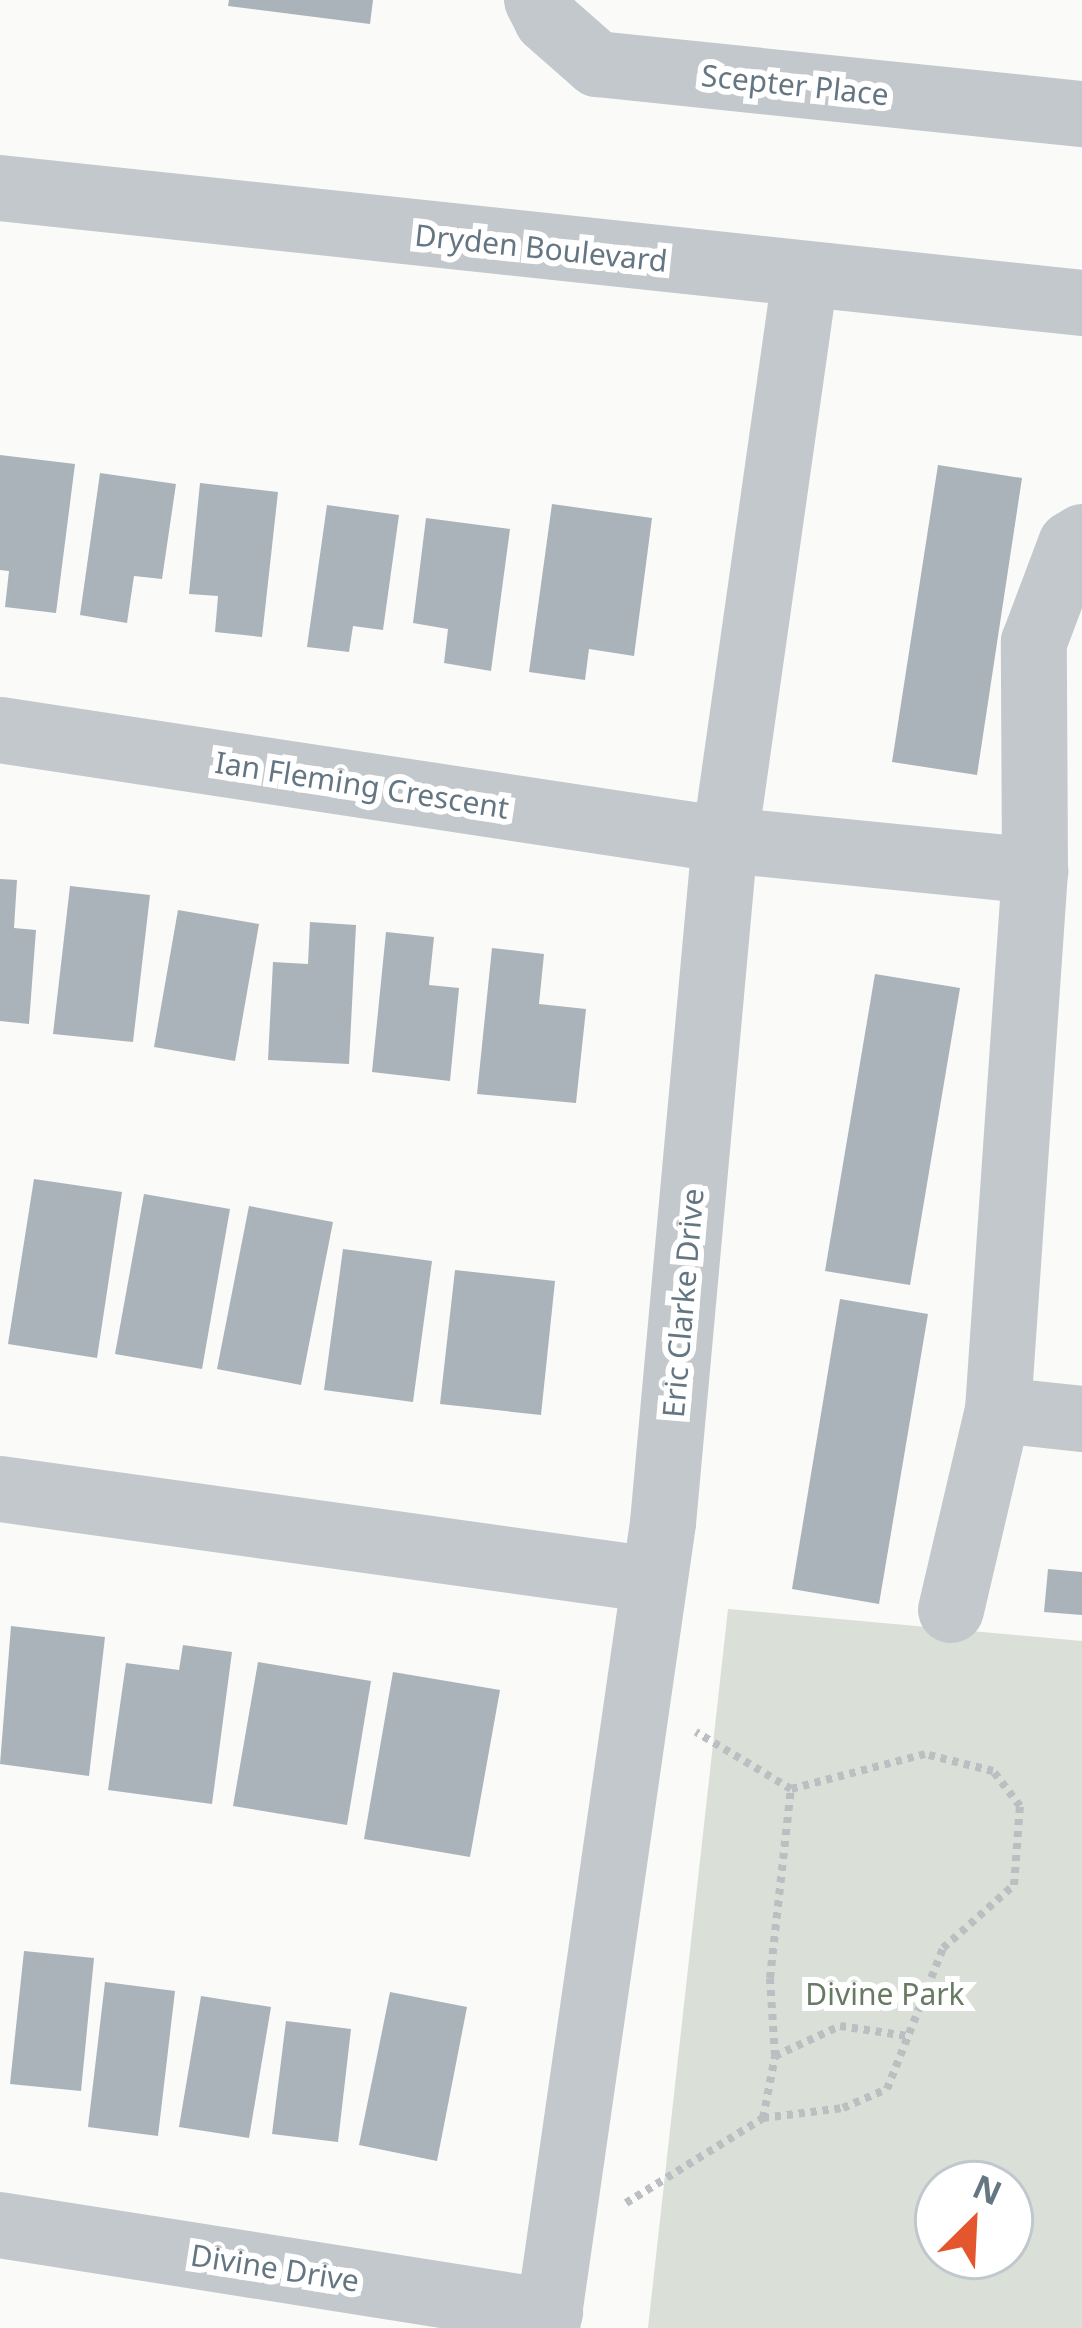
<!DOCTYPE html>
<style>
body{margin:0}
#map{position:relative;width:1082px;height:2328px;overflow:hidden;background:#fafaf8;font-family:"Noto Sans",sans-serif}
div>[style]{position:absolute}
.green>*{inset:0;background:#dadfd7}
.building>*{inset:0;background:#aab3b9}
.path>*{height:8px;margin-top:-4px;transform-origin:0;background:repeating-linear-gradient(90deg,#bbbfc2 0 6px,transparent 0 12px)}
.minor>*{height:66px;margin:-33px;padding:0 33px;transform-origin:33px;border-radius:33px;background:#c3c8cc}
span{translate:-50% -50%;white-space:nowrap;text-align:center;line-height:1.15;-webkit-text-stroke:12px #fff;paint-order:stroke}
.street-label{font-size:30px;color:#657683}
.park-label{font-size:30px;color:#687a64}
.north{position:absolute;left:914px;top:2160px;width:120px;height:120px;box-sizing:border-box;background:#fff;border:3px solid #c1c8cd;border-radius:50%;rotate:24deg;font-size:33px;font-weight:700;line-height:48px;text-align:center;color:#657683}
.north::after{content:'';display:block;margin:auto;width:42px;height:54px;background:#e4572e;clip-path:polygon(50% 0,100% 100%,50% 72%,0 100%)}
</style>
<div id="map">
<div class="green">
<div style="clip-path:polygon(evenodd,728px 1609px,1082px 1641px,1082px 2328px,648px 2328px,728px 1609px,938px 2184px,1010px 2184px,1010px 2256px,938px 2256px,938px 2184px)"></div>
</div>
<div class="building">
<div style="clip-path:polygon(229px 0,373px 0,370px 24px,228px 6px)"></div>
<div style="clip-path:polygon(0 455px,75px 464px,56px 613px,5px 607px,9px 571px,0 570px)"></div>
<div style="clip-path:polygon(938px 465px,1022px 478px,977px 775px,892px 762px)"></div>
<div style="clip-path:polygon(100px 473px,176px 484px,162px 579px,134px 576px,127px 623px,80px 615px)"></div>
<div style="clip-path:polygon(200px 483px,278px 492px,262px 637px,215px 632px,218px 596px,189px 594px)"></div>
<div style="clip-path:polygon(552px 504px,652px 518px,634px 656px,589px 649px,585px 680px,529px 672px)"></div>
<div style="clip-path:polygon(327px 505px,399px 515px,383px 630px,353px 626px,349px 652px,307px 647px)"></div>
<div style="clip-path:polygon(426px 518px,510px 529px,491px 671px,444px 663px,448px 629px,413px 623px)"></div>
<div style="clip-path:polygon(0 879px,17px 880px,14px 928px,36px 930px,29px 1024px,0 1021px)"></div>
<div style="clip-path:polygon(70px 886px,150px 895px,133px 1042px,53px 1034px)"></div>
<div style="clip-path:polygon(178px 910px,259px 924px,235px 1061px,154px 1047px)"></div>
<div style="clip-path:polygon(310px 922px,356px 925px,349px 1064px,268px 1060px,273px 962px,308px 964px)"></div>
<div style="clip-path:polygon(386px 932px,434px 937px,429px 985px,459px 988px,450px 1081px,372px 1072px)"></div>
<div style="clip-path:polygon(492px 948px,544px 954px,539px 1004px,586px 1009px,576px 1103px,477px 1094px)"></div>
<div style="clip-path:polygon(875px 974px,960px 988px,910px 1285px,825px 1271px)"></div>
<div style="clip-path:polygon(34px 1179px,122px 1192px,97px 1358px,8px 1344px)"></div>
<div style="clip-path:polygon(144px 1194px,230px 1209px,202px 1369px,115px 1354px)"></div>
<div style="clip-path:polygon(249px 1206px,333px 1222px,301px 1385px,217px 1369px)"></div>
<div style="clip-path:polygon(343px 1249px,432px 1261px,413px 1402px,324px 1390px)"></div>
<div style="clip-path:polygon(455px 1270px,555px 1281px,541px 1415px,440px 1404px)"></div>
<div style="clip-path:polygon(840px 1299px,928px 1314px,879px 1604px,792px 1589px)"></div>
<div style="clip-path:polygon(1048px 1569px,1082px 1572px,1082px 1615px,1044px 1612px)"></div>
<div style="clip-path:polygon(11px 1626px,105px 1637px,89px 1776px,0 1764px)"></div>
<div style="clip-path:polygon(183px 1645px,232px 1652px,212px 1804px,108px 1790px,126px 1663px,179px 1670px)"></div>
<div style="clip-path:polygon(258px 1662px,371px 1681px,347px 1825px,233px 1806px)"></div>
<div style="clip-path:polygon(393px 1672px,500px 1690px,470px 1857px,364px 1839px)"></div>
<div style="clip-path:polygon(24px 1951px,94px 1958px,81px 2091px,10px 2084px)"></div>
<div style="clip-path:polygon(105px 1982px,175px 1991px,158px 2136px,88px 2127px)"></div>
<div style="clip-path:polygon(390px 1992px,467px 2007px,437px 2161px,359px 2145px)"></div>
<div style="clip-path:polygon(201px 1996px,271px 2007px,249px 2138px,179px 2127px)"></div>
<div style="clip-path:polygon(286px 2021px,351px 2029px,338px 2142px,272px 2134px)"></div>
</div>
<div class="path">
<div style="left:775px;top:2056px;width:72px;rotate:-24.8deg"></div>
<div style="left:840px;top:2026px;width:68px;rotate:8.5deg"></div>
<div style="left:763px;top:2118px;width:81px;rotate:-7.1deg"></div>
<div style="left:843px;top:2108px;width:48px;rotate:-23.4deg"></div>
<div style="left:887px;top:2089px;width:152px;rotate:-68.3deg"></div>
<div style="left:943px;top:1948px;width:95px;rotate:-41.6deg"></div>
<div style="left:1014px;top:1885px;width:79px;rotate:-85.7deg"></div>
<div style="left:1020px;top:1806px;width:44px;rotate:-127.6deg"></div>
<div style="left:993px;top:1771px;width:70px;rotate:-166deg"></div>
<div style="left:925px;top:1754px;width:138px;rotate:165.4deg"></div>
<div style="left:626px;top:2203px;width:161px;rotate:-31.8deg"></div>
<div style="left:763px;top:2118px;width:63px;rotate:-79deg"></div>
<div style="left:775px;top:2056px;width:78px;rotate:-93.7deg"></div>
<div style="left:770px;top:1978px;width:190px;rotate:-83.7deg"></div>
<div style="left:791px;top:1789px;width:111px;rotate:-149deg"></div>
</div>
<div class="minor">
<div style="left:537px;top:0;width:22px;rotate:63deg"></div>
<div style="left:547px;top:20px;width:67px;rotate:41.3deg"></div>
<div style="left:597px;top:64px;width:488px;rotate:5.9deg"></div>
<div style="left:0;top:188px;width:1088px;rotate:6.07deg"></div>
<div style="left:0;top:730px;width:733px;rotate:8.63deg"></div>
<div style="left:725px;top:840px;width:312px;rotate:5.7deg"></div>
<div style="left:998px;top:1410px;width:84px;rotate:6.1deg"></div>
<div style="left:0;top:1489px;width:659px;rotate:7.93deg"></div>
<div style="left:951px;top:1610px;width:205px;rotate:-76.8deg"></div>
<div style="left:998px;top:1410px;width:540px;rotate:-86.07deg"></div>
<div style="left:1035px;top:871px;width:229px;rotate:-90.3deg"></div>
<div style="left:1034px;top:642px;width:105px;rotate:-69.3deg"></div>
<div style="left:1071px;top:544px;width:13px;rotate:-32deg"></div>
<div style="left:0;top:2225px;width:557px;rotate:8.99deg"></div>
<div style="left:547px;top:2328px;width:813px;rotate:-81.8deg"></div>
<div style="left:663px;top:1523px;width:686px;rotate:-84.81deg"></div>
<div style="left:725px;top:840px;width:569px;rotate:-81.91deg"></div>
</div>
<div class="street-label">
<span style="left:795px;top:85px;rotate:6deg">Scepter Place</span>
<span style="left:541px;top:248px;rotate:6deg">Dryden Boulevard</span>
<span style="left:362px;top:785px;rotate:9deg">Ian Fleming Crescent</span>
<span style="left:683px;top:1303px;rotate:-85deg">Eric Clarke Drive</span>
<span style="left:275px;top:2268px;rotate:9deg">Divine Drive</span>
</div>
<div class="park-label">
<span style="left:885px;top:1994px">Divine Park</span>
</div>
<div class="north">N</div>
</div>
